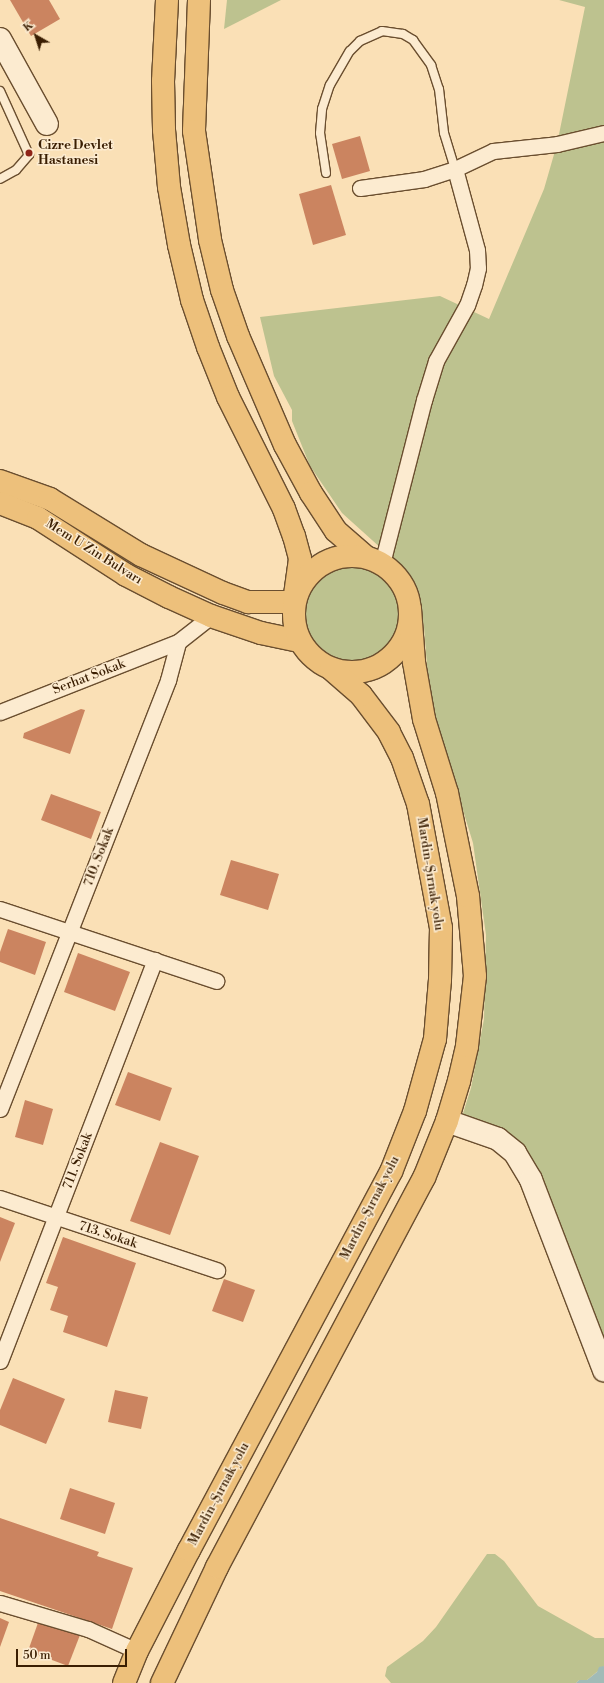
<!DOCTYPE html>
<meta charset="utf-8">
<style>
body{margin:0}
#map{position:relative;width:604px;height:1683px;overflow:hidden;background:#fae0b6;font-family:"Libre Bodoni",serif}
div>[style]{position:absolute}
.green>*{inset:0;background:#bdc28f}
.round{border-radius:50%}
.water>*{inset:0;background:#a1bbb7}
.building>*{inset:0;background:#cb8460}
.roads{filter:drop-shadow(1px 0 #6a4e2f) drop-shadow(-1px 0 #6a4e2f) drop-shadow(0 1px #6a4e2f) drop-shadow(0 -1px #6a4e2f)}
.lane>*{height:8px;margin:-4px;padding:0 4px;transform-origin:4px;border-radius:4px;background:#fcebd0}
.street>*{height:15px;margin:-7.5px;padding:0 7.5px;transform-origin:7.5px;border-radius:7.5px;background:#fcebd0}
.secondary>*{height:22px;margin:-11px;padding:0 11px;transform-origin:11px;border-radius:11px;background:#fcebd0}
.primary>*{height:22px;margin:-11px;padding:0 11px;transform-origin:11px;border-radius:11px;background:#edc07b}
.highway>*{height:22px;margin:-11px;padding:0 11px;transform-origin:11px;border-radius:11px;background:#edc07b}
.highway>.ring{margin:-11px;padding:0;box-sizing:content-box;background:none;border:22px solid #edc07b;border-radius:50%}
.dots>*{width:11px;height:11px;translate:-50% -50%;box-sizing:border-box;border:2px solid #fcebd0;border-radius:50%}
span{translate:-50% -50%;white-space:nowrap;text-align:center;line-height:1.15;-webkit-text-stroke:3px #fcebd0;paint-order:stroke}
.poi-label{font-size:13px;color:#3a1e02;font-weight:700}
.left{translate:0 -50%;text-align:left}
.street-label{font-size:13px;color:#3a1e02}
.north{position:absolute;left:16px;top:16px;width:40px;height:40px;-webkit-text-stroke:3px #fcebd0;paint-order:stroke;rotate:321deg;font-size:11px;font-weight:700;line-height:16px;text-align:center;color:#3a1e02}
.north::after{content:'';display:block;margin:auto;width:14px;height:18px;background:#3a1e02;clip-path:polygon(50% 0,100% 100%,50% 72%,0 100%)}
.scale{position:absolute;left:16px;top:1649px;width:111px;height:18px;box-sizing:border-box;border:2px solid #3a1e02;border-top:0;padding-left:5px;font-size:12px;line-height:14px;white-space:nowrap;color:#3a1e02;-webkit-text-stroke:3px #fcebd0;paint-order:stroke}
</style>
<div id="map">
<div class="green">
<div style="clip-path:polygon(227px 0,281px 0,224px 29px)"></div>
<div style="clip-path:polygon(559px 0,604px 0,604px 1370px,515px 1153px,459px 1126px,471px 1088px,484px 1019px,486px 935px,473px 843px,436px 722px,429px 691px,424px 627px,417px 589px,403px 568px,342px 513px,310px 466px,292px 421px,292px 410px,274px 376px,260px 317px,440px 296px,489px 319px,544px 189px,557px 144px,585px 7px)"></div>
<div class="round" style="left:304px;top:564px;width:98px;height:98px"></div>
<div style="clip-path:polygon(487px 1554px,495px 1554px,504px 1561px,538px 1606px,595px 1638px,604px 1638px,604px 1666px,587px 1680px,579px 1680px,576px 1683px,391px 1683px,385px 1676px,387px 1667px,423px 1641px,436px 1627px)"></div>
</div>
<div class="water">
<div style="clip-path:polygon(604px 1666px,604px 1683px,576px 1683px,579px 1680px,587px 1680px,597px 1672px,599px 1667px)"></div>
</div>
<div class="building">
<div style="clip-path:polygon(10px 0,49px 0,60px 19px,31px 36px)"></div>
<div style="clip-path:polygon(360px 136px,370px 171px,342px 179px,332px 144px)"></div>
<div style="clip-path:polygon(331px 185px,346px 235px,313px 245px,299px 194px)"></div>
<div style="clip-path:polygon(81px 709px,85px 710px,70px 754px,23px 738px,24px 733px)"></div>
<div style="clip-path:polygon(51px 794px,101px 812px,91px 839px,41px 820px)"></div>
<div style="clip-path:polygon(231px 860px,279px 874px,268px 910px,220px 895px)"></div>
<div style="clip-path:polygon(8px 929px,46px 942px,35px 975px,0 962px,0 952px)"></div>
<div style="clip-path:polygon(78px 953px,130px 972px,115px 1011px,64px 992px)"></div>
<div style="clip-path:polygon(128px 1072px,172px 1088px,160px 1121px,115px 1105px)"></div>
<div style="clip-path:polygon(25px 1100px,53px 1109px,43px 1145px,15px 1137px)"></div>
<div style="clip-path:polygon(160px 1142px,199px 1156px,170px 1235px,130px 1221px)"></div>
<div style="clip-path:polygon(0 1217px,15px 1223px,0 1262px)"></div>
<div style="clip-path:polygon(63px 1237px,136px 1263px,107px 1347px,63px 1332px,68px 1316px,50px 1310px,58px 1287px,46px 1283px)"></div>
<div style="clip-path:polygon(224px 1279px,255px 1290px,243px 1322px,212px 1311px)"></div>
<div style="clip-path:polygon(13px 1378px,65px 1399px,46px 1444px,0 1425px,0 1410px)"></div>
<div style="clip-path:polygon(115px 1390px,148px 1397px,141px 1429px,108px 1422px)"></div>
<div style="clip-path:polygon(70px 1488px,115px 1503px,105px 1534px,60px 1519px)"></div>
<div style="clip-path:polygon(0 1518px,99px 1552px,97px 1556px,133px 1568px,112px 1629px,0 1591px)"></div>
<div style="clip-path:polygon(0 1618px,9px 1622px,0 1647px)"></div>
<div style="clip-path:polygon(39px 1620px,80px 1635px,68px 1666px,28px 1651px)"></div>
</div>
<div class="roads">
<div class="lane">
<div style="left:0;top:91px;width:70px;rotate:65.6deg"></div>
<div style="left:29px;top:155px;width:20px;rotate:131deg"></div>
<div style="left:16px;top:170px;width:18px;rotate:151deg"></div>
<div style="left:326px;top:173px;width:40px;rotate:-98.5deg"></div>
<div style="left:320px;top:133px;width:24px;rotate:-85deg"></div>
<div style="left:322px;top:109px;width:25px;rotate:-72deg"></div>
<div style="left:330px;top:85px;width:39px;rotate:-60deg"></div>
<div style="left:350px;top:51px;width:14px;rotate:-45deg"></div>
<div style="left:360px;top:41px;width:24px;rotate:-24deg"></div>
<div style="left:382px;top:31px;width:21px;rotate:8deg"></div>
<div style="left:403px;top:34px;width:12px;rotate:31deg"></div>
<div style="left:413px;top:40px;width:31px;rotate:54deg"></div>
<div style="left:431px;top:65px;width:25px;rotate:72deg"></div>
<div style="left:439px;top:89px;width:44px;rotate:83.5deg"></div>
<div style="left:444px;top:133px;width:38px;rotate:73deg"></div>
</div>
<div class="street">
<div style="left:455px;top:169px;width:42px;rotate:-25.3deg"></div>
<div style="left:493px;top:151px;width:64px;rotate:-6.2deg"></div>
<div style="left:557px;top:144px;width:48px;rotate:-13.2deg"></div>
<div style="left:360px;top:188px;width:65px;rotate:-8deg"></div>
<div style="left:424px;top:179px;width:33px;rotate:-18deg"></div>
<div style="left:455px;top:169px;width:84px;rotate:74.8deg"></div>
<div style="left:477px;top:250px;width:18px;rotate:87deg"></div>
<div style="left:478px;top:268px;width:17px;rotate:103deg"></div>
<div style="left:474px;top:285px;width:21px;rotate:109deg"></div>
<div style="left:467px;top:305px;width:64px;rotate:119deg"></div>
<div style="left:436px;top:361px;width:41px;rotate:107.1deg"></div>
<div style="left:424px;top:400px;width:168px;rotate:104.4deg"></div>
<div style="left:0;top:712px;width:191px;rotate:-21.5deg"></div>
<div style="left:0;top:909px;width:228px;rotate:18.4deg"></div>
<div style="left:0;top:1109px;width:461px;rotate:-68.6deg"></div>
<div style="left:168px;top:680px;width:39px;rotate:-75deg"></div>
<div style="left:178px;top:642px;width:42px;rotate:-38.2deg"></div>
<div style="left:0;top:1198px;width:229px;rotate:18.4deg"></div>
<div style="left:0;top:1361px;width:430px;rotate:-68.9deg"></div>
<div style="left:0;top:1603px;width:92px;rotate:16.5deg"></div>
<div style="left:88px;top:1629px;width:54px;rotate:24.2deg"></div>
</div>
<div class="secondary">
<div style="left:0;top:39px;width:97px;rotate:61.1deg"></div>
<div style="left:447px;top:1121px;width:54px;rotate:19.4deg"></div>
<div style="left:498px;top:1139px;width:22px;rotate:39deg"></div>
<div style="left:515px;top:1153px;width:31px;rotate:59deg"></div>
<div style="left:531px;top:1180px;width:204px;rotate:69deg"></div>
</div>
<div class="primary">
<div style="left:0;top:481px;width:53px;rotate:19.8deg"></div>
<div style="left:50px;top:499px;width:107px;rotate:31.6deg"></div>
<div style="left:141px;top:555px;width:90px;rotate:24.9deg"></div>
<div style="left:223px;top:593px;width:27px;rotate:20deg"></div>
<div style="left:248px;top:602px;width:46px"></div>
<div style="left:0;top:503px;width:41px;rotate:21.5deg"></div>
<div style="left:38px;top:518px;width:105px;rotate:32.9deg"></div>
<div style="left:126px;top:575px;width:48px;rotate:27.1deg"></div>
<div style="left:169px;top:597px;width:46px;rotate:24.3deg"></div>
<div style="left:211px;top:616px;width:53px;rotate:18.8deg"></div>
<div style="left:261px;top:633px;width:40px;rotate:12deg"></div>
</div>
<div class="highway">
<div style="left:167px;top:0;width:81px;rotate:92.8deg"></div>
<div style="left:163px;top:81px;width:49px;rotate:88.8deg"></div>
<div style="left:164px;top:130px;width:57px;rotate:85deg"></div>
<div style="left:169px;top:187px;width:59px;rotate:80.2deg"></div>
<div style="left:179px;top:245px;width:57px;rotate:76.7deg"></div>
<div style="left:192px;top:300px;width:50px;rotate:71.2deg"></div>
<div style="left:208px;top:347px;width:54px;rotate:68.2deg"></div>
<div style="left:228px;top:397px;width:125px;rotate:63.4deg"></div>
<div style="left:284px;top:509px;width:29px;rotate:70deg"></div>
<div style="left:294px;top:536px;width:24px;rotate:75deg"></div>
<div style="left:300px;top:559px;width:43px;rotate:97.9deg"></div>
<div style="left:199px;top:0;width:131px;rotate:92.2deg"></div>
<div style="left:194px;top:131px;width:110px;rotate:81.6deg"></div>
<div style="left:210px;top:240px;width:51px;rotate:76.5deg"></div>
<div style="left:222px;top:290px;width:49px;rotate:70.8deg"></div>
<div style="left:238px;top:336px;width:119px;rotate:66.7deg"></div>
<div style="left:285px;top:445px;width:55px;rotate:61.6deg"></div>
<div style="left:311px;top:493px;width:45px;rotate:56.7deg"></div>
<div style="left:336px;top:531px;width:40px;rotate:41deg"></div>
<div class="ring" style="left:294px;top:556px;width:94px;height:94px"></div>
<div style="left:124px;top:1683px;width:35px;rotate:-68deg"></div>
<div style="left:137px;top:1651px;width:114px;rotate:-62.8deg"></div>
<div style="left:189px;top:1550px;width:429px;rotate:-61.9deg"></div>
<div style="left:391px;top:1172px;width:66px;rotate:-68.5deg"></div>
<div style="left:415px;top:1111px;width:75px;rotate:-74.5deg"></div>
<div style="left:435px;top:1039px;width:59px;rotate:-85.2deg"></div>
<div style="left:440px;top:980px;width:52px;rotate:-88.9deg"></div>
<div style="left:441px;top:928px;width:126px;rotate:-100.5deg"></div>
<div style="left:418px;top:804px;width:49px;rotate:-109.2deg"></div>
<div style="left:402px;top:758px;width:29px;rotate:-117deg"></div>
<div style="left:389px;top:732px;width:46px;rotate:-127.1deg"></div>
<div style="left:361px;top:695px;width:40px;rotate:-139deg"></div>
<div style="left:162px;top:1683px;width:128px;rotate:-64.6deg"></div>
<div style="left:217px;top:1567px;width:441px;rotate:-62deg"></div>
<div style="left:424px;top:1178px;width:61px;rotate:-68deg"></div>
<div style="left:447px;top:1121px;width:42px;rotate:-73.3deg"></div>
<div style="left:459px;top:1081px;width:36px;rotate:-77deg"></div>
<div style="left:467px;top:1046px;width:70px;rotate:-83.5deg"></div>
<div style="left:475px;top:976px;width:80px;rotate:-95deg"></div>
<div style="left:468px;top:896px;width:105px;rotate:-101.5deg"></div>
<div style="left:447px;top:793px;width:77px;rotate:-107.3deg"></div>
<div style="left:424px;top:719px;width:58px;rotate:-100deg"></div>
<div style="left:414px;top:662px;width:53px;rotate:-94.3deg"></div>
</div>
</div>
<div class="dots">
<div style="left:29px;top:153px;background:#8f2418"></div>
</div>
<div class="poi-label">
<span class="left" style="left:38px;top:153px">Cizre Devlet<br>Hastanesi</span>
</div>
<div class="street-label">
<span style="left:94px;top:552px;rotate:32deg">Mem U Zin Bulvarı</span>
<span style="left:89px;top:677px;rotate:-21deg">Serhat Sokak</span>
<span style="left:99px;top:857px;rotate:-69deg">710. Sokak</span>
<span style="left:430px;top:874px;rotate:81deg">Mardin-Şırnak yolu</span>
<span style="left:78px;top:1161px;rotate:-69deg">711. Sokak</span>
<span style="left:370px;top:1208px;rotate:-63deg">Mardin-Şırnak yolu</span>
<span style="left:108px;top:1235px;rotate:18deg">713. Sokak</span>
<span style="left:219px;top:1494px;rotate:-62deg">Mardin-Şırnak yolu</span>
</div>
<div class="north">K</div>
<div class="scale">50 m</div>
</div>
